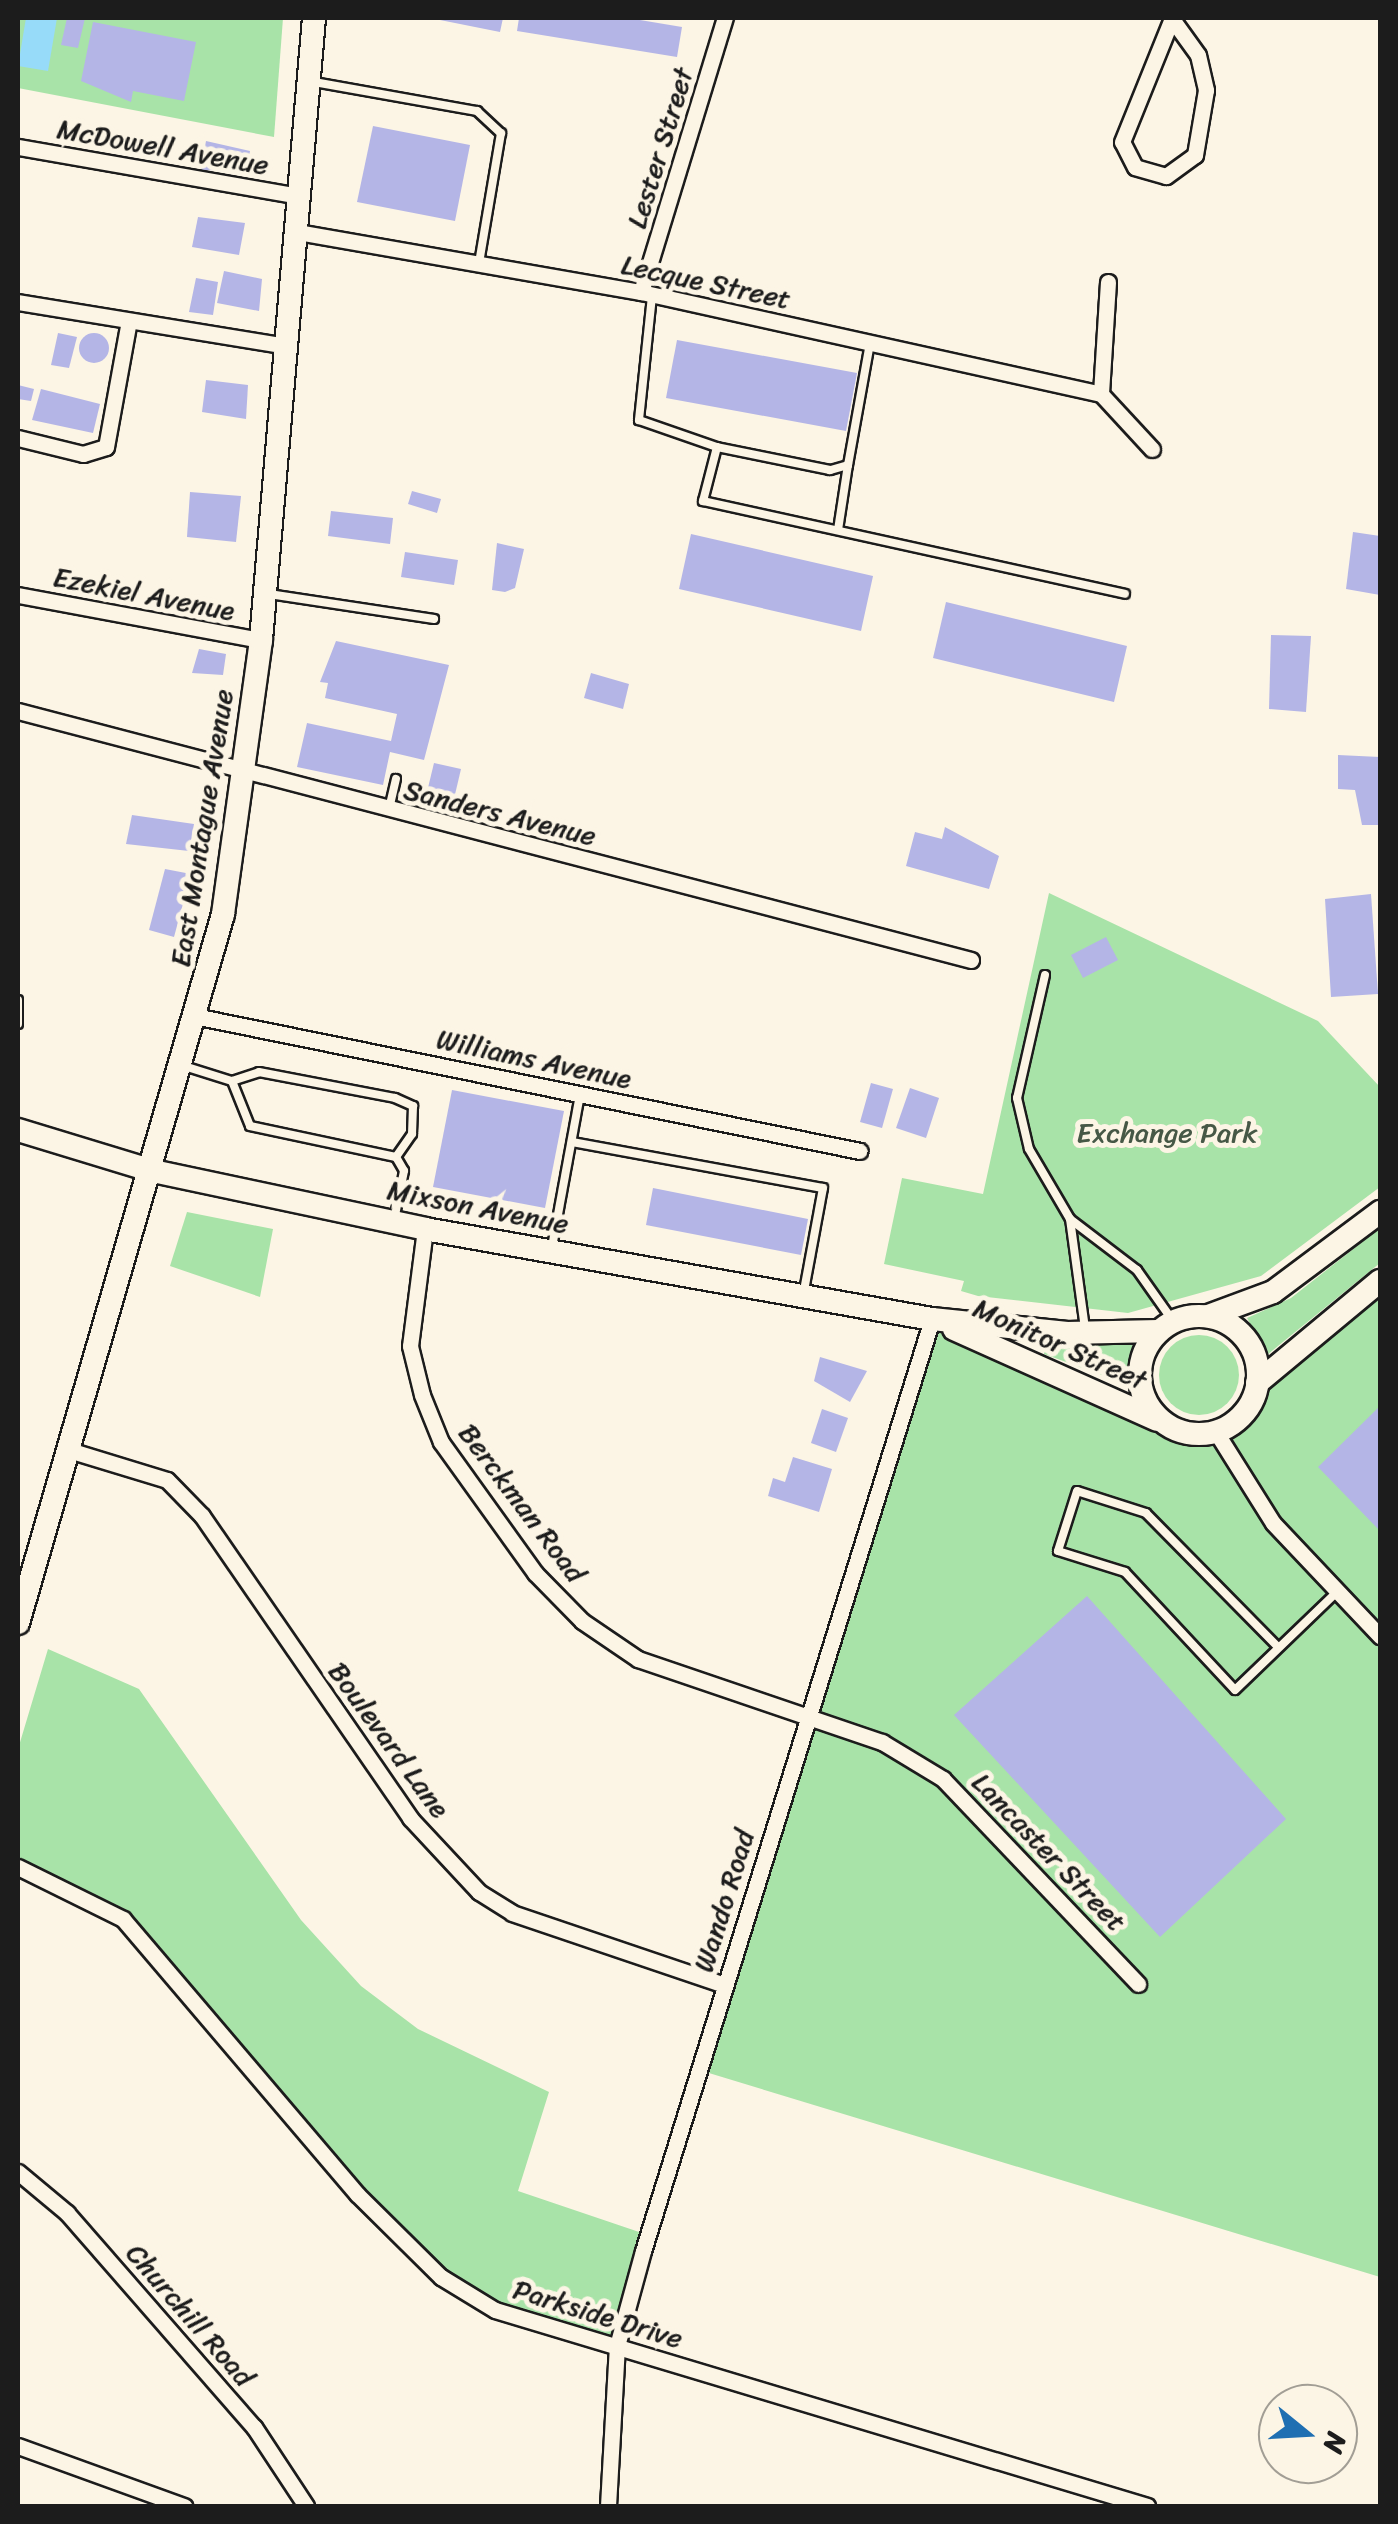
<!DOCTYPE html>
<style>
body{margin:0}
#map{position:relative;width:1398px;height:2524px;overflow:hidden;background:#fcf5e5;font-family:Sriracha,sans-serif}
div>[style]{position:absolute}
.green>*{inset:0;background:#a8e3a8}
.round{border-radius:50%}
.water>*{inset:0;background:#97dbf9}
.building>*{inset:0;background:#b4b5e6}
.roads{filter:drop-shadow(2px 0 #1c1c1c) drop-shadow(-2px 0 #1c1c1c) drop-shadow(0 2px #1c1c1c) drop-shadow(0 -2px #1c1c1c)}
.lane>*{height:8px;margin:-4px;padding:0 4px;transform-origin:4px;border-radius:4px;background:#fcf5e5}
.street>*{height:15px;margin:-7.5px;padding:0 7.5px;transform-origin:7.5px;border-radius:7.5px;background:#fcf5e5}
.secondary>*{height:22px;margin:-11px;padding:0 11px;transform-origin:11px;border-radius:11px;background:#fcf5e5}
.secondary>.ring{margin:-11px;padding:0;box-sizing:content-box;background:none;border:22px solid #fcf5e5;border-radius:50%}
span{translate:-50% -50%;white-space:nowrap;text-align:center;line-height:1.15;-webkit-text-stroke:10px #fcf5e5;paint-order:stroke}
.street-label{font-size:28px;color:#1c1c1c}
.park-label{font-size:28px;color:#465846}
.frame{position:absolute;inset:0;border:20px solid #1c1c1c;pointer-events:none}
.north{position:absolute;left:1258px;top:2384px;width:100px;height:100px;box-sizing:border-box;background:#fcf5e5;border:2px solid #a29e95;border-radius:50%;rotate:108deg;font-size:28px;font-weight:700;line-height:40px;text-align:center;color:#1c1c1c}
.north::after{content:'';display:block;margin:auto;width:35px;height:45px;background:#1f6fb2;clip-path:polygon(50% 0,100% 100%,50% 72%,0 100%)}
</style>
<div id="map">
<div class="green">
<div style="clip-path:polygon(18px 18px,283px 18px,274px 137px,18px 88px)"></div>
<div style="clip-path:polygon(1049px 893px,1318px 1021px,1380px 1087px,1380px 1187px,1261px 1276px,1128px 1313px,978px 1296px,961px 1291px,964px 1281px,884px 1264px,902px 1178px,983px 1194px)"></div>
<div style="clip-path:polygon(187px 1212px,273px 1229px,260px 1297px,170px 1266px)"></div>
<div style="clip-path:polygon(1380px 1228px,1380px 1263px,1267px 1355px,1247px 1318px,1291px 1298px)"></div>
<div style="clip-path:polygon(1368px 1291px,1380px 1303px,1380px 2277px,699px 2070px,932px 1319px,1198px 1435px,1231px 1425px,1257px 1383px)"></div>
<div class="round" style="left:1159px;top:1335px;width:80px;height:80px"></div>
<div style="clip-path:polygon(1044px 1340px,1130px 1344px,1137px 1348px,1129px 1385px,1044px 1354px)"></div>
<div style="clip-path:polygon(48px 1649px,139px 1689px,301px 1920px,361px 1986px,418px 2029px,549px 2092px,518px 2191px,648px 2235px,617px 2346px,495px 2310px,441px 2277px,123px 1919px,18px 1867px,18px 1749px)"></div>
</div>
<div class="water">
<div style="clip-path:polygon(26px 18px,57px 18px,48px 71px,18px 66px)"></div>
</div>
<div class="building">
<div style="clip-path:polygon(67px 18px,85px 18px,78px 48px,61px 45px)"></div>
<div style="clip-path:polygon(430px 18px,503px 18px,500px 32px)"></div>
<div style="clip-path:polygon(519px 18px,628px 18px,682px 27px,677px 57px,517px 31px)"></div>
<div style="clip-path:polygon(93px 22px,196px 42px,184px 101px,133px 91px,131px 102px,81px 81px)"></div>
<div style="clip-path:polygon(373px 126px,470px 145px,455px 221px,357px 202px)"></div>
<div style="clip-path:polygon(206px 141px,250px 151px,246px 171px,201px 170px)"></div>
<div style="clip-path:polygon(198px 217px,245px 223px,239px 255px,192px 247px)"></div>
<div style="clip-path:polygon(224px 271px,262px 279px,259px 311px,217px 303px)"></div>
<div style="clip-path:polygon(196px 278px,218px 282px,213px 315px,189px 312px)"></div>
<div style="clip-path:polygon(58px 333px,77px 337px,69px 368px,51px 365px)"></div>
<div class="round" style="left:79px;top:333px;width:30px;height:30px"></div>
<div style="clip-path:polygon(677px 340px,857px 373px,846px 431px,666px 398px)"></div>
<div style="clip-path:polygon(206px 380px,248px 385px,246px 419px,202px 412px)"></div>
<div style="clip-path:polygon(18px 385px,34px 389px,31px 401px,18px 399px)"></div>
<div style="clip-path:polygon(41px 389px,100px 404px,93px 433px,32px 420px)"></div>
<div style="clip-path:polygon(412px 491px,441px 499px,437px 513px,408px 504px)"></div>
<div style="clip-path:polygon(190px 492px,241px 496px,236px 542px,187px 537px)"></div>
<div style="clip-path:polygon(331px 511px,393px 518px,390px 544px,328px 536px)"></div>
<div style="clip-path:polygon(1353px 532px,1380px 536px,1380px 595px,1346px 589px)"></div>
<div style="clip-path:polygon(691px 534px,873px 576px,861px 631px,679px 589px)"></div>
<div style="clip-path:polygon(497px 543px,524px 549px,515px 588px,505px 592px,492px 590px)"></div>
<div style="clip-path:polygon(405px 552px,458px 560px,454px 585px,401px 577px)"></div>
<div style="clip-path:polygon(946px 602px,1127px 646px,1114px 702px,933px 658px)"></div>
<div style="clip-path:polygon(1271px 635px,1311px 636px,1306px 712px,1269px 709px)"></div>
<div style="clip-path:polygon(336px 641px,449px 665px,424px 760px,390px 752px,383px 785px,297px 767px,307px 723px,391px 741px,397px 714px,325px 698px,328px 683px,320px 682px)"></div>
<div style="clip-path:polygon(199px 649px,226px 654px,223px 675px,192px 673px)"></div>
<div style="clip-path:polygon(591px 673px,629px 684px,623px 709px,584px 698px)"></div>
<div style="clip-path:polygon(1338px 755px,1380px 757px,1380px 825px,1362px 825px,1355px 790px,1338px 789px)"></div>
<div style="clip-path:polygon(434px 763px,461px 769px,453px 803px,426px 796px)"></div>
<div style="clip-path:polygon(132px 815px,194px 824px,189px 851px,126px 844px)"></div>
<div style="clip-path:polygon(945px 827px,999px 856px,989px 889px,906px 866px,915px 832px,942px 839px)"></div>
<div style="clip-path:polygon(165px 869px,191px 874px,174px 937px,149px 930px)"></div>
<div style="clip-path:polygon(1371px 894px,1378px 994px,1331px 997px,1325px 899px)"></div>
<div style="clip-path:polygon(1106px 937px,1118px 960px,1083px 978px,1071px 955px)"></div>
<div style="clip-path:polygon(871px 1083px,893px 1089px,882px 1128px,860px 1122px)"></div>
<div style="clip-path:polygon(910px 1088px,939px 1098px,926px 1138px,896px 1128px)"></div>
<div style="clip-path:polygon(452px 1090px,564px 1111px,545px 1208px,433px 1187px)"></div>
<div style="clip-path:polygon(653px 1188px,808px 1219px,801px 1255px,646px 1225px)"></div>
<div style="clip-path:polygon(820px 1357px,867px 1371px,850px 1402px,814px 1381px)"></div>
<div style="clip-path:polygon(1380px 1406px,1380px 1531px,1318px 1467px)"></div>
<div style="clip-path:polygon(822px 1409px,848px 1418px,836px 1452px,811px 1443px)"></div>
<div style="clip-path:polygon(793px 1457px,832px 1469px,819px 1512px,768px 1496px,773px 1478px,785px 1482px)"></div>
<div style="clip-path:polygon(1087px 1596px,1286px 1819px,1160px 1937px,954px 1715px)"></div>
</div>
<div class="roads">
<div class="lane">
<div style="left:314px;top:82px;width:166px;rotate:10.1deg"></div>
<div style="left:477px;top:111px;width:33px;rotate:43deg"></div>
<div style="left:501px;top:133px;width:132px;rotate:99.6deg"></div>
<div style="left:652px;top:296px;width:125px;rotate:96deg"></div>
<div style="left:639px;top:420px;width:83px;rotate:19.1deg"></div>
<div style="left:870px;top:343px;width:124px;rotate:100.2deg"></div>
<div style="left:848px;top:465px;width:19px;rotate:164deg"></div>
<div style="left:830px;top:470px;width:115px;rotate:-168.5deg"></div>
<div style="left:717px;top:447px;width:56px;rotate:104.5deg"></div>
<div style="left:703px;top:501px;width:432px;rotate:12.4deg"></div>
<div style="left:838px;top:530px;width:66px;rotate:-81.3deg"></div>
<div style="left:269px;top:594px;width:167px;rotate:8.6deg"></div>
<div style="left:389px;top:809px;width:31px;rotate:-77deg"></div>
<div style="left:1045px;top:975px;width:126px;rotate:102.8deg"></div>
<div style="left:1017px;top:1098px;width:52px;rotate:76.8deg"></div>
<div style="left:1029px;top:1149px;width:81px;rotate:59.6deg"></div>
<div style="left:1070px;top:1219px;width:84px;rotate:37.3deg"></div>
<div style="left:1137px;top:1270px;width:62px;rotate:54.8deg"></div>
<div style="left:18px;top:1000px;width:24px;rotate:90deg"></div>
<div style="left:184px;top:1066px;width:50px;rotate:17.4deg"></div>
<div style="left:232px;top:1081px;width:48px;rotate:68.2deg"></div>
<div style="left:250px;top:1126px;width:149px;rotate:12deg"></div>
<div style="left:396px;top:1157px;width:16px;rotate:60deg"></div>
<div style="left:404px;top:1171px;width:50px;rotate:101.5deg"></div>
<div style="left:232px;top:1081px;width:28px;rotate:-18deg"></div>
<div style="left:259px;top:1072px;width:138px;rotate:10.8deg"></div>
<div style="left:395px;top:1098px;width:20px;rotate:24deg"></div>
<div style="left:413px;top:1106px;width:28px;rotate:92deg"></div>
<div style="left:412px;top:1134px;width:28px;rotate:125deg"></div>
<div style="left:572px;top:1142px;width:255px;rotate:10.4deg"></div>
<div style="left:823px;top:1188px;width:105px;rotate:100.5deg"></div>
<div style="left:1070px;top:1219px;width:110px;rotate:82.2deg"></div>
<div style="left:552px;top:1247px;width:156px;rotate:-79.6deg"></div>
<div style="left:1278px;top:1647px;width:188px;rotate:-134.6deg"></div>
<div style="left:1146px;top:1513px;width:72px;rotate:-162.3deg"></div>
<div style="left:1077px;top:1491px;width:63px;rotate:107.6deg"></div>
<div style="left:1058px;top:1551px;width:70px;rotate:17.4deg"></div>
<div style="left:1125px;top:1572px;width:161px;rotate:47deg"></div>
<div style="left:1235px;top:1690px;width:143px;rotate:-43.9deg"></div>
</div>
<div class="street">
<div style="left:1172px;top:19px;width:44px;rotate:54.2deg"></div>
<div style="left:1198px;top:55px;width:36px;rotate:77deg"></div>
<div style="left:1206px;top:90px;width:66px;rotate:99.6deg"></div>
<div style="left:1195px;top:155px;width:36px;rotate:144deg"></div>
<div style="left:1166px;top:176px;width:32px;rotate:-164deg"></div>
<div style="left:1135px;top:167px;width:28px;rotate:-117deg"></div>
<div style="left:1122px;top:142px;width:134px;rotate:-68deg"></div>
<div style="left:18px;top:147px;width:286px;rotate:9.9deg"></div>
<div style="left:297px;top:232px;width:349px;rotate:9.9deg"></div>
<div style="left:641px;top:292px;width:471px;rotate:12.5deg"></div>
<div style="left:1108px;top:282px;width:112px;rotate:93.6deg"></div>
<div style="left:1101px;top:394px;width:75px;rotate:47.2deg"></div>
<div style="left:641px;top:292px;width:287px;rotate:-73deg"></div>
<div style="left:18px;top:302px;width:272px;rotate:9.3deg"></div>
<div style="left:18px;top:438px;width:67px;rotate:13.8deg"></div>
<div style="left:83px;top:454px;width:24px;rotate:-17deg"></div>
<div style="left:106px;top:447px;width:123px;rotate:-79.7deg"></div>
<div style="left:18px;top:595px;width:247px;rotate:10.5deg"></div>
<div style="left:18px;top:711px;width:985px;rotate:14.64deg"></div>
<div style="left:199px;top:1017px;width:674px;rotate:11.46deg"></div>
<div style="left:425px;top:1229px;width:118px;rotate:97.3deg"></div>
<div style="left:410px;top:1346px;width:50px;rotate:76.2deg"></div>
<div style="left:422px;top:1395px;width:51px;rotate:68deg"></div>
<div style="left:441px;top:1442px;width:161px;rotate:54.3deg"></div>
<div style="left:535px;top:1573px;width:67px;rotate:45.6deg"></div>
<div style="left:582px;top:1621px;width:68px;rotate:34.2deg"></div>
<div style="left:638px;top:1659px;width:258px;rotate:18.8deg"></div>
<div style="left:882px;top:1742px;width:71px;rotate:31.2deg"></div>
<div style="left:943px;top:1779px;width:283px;rotate:46.4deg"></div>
<div style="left:1216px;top:1432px;width:107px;rotate:57.9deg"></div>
<div style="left:1273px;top:1523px;width:156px;rotate:46.6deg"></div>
<div style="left:72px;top:1451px;width:99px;rotate:17deg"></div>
<div style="left:167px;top:1480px;width:50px;rotate:45.8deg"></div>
<div style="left:202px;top:1516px;width:367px;rotate:55.4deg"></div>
<div style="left:410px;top:1818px;width:101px;rotate:47deg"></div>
<div style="left:479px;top:1892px;width:39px;rotate:32deg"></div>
<div style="left:512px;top:1913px;width:225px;rotate:18.7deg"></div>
<div style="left:18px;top:1867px;width:117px;rotate:26.3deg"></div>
<div style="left:123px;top:1919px;width:361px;rotate:49.6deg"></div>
<div style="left:357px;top:2194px;width:118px;rotate:44.7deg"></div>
<div style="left:441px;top:2277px;width:63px;rotate:31.4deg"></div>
<div style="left:495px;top:2310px;width:681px;rotate:16.73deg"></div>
<div style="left:18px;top:2172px;width:64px;rotate:39.9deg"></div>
<div style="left:67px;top:2213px;width:284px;rotate:48.9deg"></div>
<div style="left:254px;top:2427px;width:95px;rotate:56.6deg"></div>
<div style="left:18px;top:2446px;width:177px;rotate:19.9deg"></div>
<div style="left:608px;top:2506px;width:160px;rotate:-86.8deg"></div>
<div style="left:617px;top:2346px;width:98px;rotate:-74.7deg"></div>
<div style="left:643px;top:2251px;width:976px;rotate:-72.77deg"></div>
</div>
<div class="secondary">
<div style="left:18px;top:1130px;width:141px;rotate:16.9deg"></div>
<div style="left:153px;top:1171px;width:278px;rotate:12deg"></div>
<div style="left:425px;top:1229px;width:515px;rotate:10.07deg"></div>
<div style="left:932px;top:1319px;width:136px;rotate:5.9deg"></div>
<div style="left:1067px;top:1333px;width:92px;rotate:-1.2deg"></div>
<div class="ring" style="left:1140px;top:1316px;width:96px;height:96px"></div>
<div style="left:1208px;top:1316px;width:69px;rotate:-20.3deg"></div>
<div style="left:1273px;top:1292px;width:134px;rotate:-36.8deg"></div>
<div style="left:954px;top:1329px;width:222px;rotate:24.1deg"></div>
<div style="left:1257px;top:1383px;width:160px;rotate:-39.7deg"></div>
<div style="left:18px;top:1623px;width:738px;rotate:-73.87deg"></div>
<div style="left:223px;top:914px;width:277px;rotate:-82.1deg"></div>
<div style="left:261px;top:640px;width:624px;rotate:-85.13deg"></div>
</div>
</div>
<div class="street-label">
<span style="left:163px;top:147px;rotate:10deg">McDowell Avenue</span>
<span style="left:660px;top:148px;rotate:-73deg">Lester Street</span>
<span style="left:706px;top:282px;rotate:12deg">Lecque Street</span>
<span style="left:144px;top:594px;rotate:11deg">Ezekiel Avenue</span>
<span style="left:500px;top:813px;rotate:14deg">Sanders Avenue</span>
<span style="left:202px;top:828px;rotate:-81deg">East Montague Avenue</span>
<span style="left:534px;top:1059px;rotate:12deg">Williams Avenue</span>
<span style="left:478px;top:1207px;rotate:11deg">Mixson Avenue</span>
<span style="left:1060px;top:1344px;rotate:24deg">Monitor Street</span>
<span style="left:522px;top:1503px;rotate:53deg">Berckman Road</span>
<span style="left:389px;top:1740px;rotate:54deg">Boulevard Lane</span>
<span style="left:1049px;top:1852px;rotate:46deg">Lancaster Street</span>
<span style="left:724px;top:1901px;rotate:-73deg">Wando Road</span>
<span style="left:598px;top:2314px;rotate:17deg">Parkside Drive</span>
<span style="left:190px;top:2315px;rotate:49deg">Churchill Road</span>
</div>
<div class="park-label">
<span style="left:1167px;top:1133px">Exchange Park</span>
</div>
<div class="frame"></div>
<div class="north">N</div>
</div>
